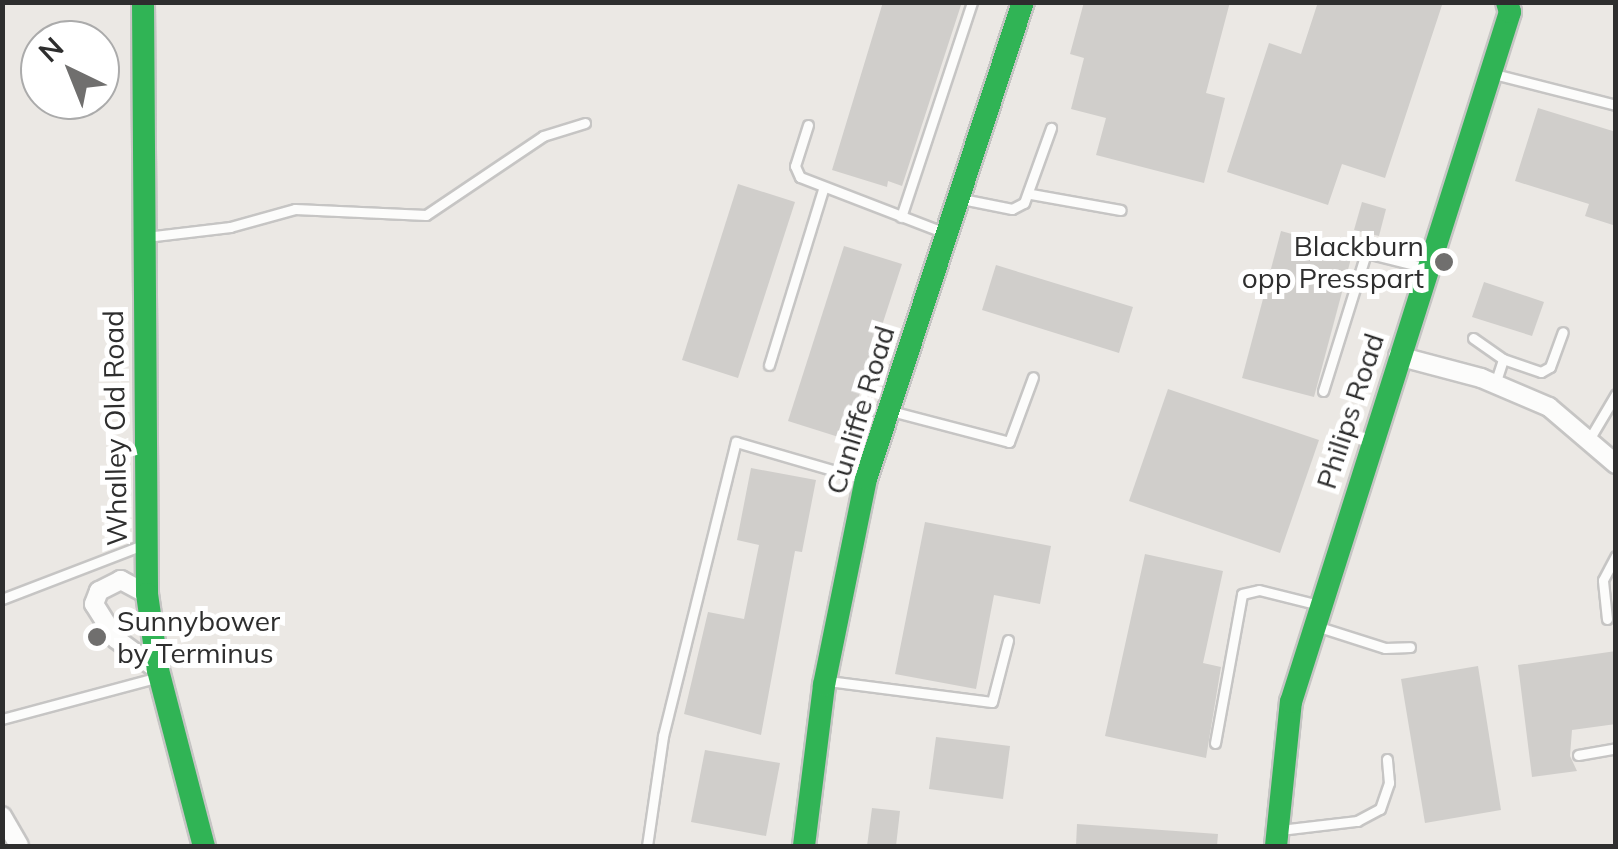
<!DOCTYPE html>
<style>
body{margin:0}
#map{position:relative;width:1618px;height:849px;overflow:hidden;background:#ebe8e4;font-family:Mulish,sans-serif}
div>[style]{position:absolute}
.building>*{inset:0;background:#d0cecb}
.roads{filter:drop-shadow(2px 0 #c6c5c4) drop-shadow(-2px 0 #c6c5c4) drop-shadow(0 2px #c6c5c4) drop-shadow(0 -2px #c6c5c4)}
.lane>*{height:9px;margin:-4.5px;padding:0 4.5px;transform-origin:4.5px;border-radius:4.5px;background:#fcfcfb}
.street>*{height:18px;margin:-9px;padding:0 9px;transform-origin:9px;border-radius:9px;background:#fcfcfb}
.fast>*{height:22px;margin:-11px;padding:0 11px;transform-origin:11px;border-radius:11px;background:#30b455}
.dots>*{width:28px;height:28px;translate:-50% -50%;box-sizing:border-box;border:5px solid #fff;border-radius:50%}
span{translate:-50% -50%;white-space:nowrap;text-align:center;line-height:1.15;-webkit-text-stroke:10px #fff;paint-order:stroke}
.poi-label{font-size:28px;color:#2e2e2e}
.right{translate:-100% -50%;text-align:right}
.left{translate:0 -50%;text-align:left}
.street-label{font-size:28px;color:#2e2e2e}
.frame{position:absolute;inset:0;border:5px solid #2e2e2e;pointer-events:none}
.north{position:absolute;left:20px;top:20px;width:100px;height:100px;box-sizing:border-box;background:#fff;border:2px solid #ababab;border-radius:50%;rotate:317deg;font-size:28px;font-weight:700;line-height:40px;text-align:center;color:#2e2e2e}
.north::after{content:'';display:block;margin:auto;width:35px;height:45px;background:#706f6e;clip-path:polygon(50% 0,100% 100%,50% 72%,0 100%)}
</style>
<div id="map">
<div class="building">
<div style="clip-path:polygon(883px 2px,962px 2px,902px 186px,888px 181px,887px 187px,832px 170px)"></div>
<div style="clip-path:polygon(1084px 2px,1230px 2px,1206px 93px,1225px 98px,1204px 183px,1096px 155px,1106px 118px,1071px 109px,1084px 58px,1070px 54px)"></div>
<div style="clip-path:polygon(1318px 2px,1443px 2px,1385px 178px,1342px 164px,1328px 205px,1227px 172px,1269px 43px,1301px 54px)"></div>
<div style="clip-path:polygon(1538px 108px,1616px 132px,1616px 226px,1585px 216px,1589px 204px,1515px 181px)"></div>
<div style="clip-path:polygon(738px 184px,795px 202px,738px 378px,682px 360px)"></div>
<div style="clip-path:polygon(1362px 202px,1386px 209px,1379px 236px,1354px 230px)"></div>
<div style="clip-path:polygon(1281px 231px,1353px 251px,1314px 397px,1242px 378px)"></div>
<div style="clip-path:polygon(844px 246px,902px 264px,845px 439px,788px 421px)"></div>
<div style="clip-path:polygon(996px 265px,1133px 307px,1119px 353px,982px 310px)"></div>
<div style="clip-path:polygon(1484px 282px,1544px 302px,1532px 336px,1472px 317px)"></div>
<div style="clip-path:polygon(1168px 389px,1319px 440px,1280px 553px,1129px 501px)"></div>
<div style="clip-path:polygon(751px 468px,816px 480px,802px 552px,795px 551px,761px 735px,684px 714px,708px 612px,744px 619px,759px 545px,737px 540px)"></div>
<div style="clip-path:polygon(925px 522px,1051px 546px,1040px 604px,994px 595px,976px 689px,895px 674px)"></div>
<div style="clip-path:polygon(1145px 554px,1223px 571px,1203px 663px,1221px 667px,1206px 758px,1105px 736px)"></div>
<div style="clip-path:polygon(1616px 651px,1616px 724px,1572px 730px,1570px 756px,1577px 771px,1532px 777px,1518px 665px)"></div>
<div style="clip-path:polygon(1478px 666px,1501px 810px,1425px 823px,1401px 679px)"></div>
<div style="clip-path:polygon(936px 737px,1010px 746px,1003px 799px,929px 789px)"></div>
<div style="clip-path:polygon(705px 750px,780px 763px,766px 836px,691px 822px)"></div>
<div style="clip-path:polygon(872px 808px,900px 811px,896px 846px,867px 846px)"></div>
<div style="clip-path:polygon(1077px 824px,1218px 834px,1217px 846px,1076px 846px)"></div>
</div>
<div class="roads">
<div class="lane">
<div style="left:1494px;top:74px;width:126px;rotate:14.3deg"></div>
<div style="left:808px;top:125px;width:43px;rotate:107.6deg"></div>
<div style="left:795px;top:166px;width:12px;rotate:66deg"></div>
<div style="left:800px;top:177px;width:155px;rotate:21.1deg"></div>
<div style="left:1031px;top:194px;width:91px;rotate:10.1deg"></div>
<div style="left:962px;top:199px;width:51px;rotate:11.3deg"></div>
<div style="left:1012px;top:209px;width:13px;rotate:-27deg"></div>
<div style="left:1024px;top:203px;width:80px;rotate:-70.2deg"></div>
<div style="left:901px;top:217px;width:226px;rotate:-71.7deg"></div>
<div style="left:146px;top:237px;width:85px;rotate:-6.8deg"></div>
<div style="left:230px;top:227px;width:67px;rotate:-15.5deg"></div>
<div style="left:295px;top:209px;width:131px;rotate:2.6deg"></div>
<div style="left:426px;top:215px;width:141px;rotate:-34deg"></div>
<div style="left:543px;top:136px;width:44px;rotate:-17.2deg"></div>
<div style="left:1473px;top:338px;width:37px;rotate:35deg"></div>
<div style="left:769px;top:365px;width:184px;rotate:-72.9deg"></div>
<div style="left:1495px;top:384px;width:26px;rotate:-72deg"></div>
<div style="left:1503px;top:359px;width:40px;rotate:18.9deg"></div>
<div style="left:1541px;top:372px;width:10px;rotate:-29deg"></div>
<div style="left:1550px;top:367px;width:37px;rotate:-70deg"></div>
<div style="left:1323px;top:391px;width:145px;rotate:-72.7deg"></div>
<div style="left:1366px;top:253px;width:63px;rotate:13.8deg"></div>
<div style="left:891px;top:411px;width:122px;rotate:14.7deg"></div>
<div style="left:1009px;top:442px;width:69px;rotate:-69.7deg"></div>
<div style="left:1590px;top:438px;width:51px;rotate:-59.4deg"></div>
<div style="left:2px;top:599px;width:151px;rotate:-21deg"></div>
<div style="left:1607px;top:619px;width:39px;rotate:-96deg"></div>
<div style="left:1603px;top:580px;width:27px;rotate:-62deg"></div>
<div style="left:1316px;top:626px;width:72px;rotate:17.7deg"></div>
<div style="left:1385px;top:648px;width:25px;rotate:-2deg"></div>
<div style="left:828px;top:681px;width:165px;rotate:7.3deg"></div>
<div style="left:992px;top:702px;width:64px;rotate:-75.5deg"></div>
<div style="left:2px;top:719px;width:163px;rotate:-15deg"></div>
<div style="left:1215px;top:743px;width:151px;rotate:-79.7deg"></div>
<div style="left:1242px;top:594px;width:17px;rotate:-13deg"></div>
<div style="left:1259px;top:590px;width:62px;rotate:14deg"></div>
<div style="left:1578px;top:755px;width:39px;rotate:-10deg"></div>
<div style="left:1280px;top:830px;width:78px;rotate:-6.7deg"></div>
<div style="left:1357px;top:821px;width:26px;rotate:-28deg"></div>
<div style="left:1380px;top:809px;width:28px;rotate:-71deg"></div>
<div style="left:1389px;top:783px;width:24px;rotate:-95deg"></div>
<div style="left:647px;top:846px;width:111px;rotate:-81.7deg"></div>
<div style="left:663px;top:736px;width:303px;rotate:-76.1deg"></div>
<div style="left:736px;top:442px;width:132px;rotate:16.2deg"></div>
</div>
<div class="street">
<div style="left:1398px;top:356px;width:86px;rotate:14.8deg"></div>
<div style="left:1481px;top:378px;width:74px;rotate:23.1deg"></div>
<div style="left:1549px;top:407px;width:88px;rotate:40.4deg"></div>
<div style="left:147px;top:594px;width:30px;rotate:-152deg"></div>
<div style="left:121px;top:580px;width:25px;rotate:153deg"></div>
<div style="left:99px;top:591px;width:14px;rotate:111deg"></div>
<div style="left:94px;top:604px;width:41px;rotate:57.8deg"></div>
<div style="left:116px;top:639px;width:52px;rotate:36.4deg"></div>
<div style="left:2px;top:816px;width:34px;rotate:60deg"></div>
</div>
<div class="fast">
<div style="left:143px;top:2px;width:592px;rotate:89.61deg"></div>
<div style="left:147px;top:594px;width:77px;rotate:81.8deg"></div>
<div style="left:158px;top:670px;width:182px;rotate:75.4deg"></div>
<div style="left:804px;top:846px;width:162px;rotate:-82.9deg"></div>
<div style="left:824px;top:685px;width:210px;rotate:-78.5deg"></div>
<div style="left:866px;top:479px;width:502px;rotate:-71.78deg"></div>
<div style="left:1276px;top:846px;width:145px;rotate:-84.1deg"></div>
<div style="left:1291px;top:702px;width:724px;rotate:-72.39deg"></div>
<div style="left:1510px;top:12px;width:10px;rotate:-107deg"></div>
</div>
</div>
<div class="dots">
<div style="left:1444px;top:262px;background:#706f6e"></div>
<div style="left:97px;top:637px;background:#706f6e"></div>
</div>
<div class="poi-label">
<span class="right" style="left:1424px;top:262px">Blackburn<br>opp Presspart</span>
<span class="left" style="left:117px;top:637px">Sunnybower<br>by Terminus</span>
</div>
<div class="street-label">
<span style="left:860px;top:410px;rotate:-73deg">Cunliffe Road</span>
<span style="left:1350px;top:411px;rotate:-72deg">Philips Road</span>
<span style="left:115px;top:428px;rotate:-91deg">Whalley Old Road</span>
</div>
<div class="frame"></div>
<div class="north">N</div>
</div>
